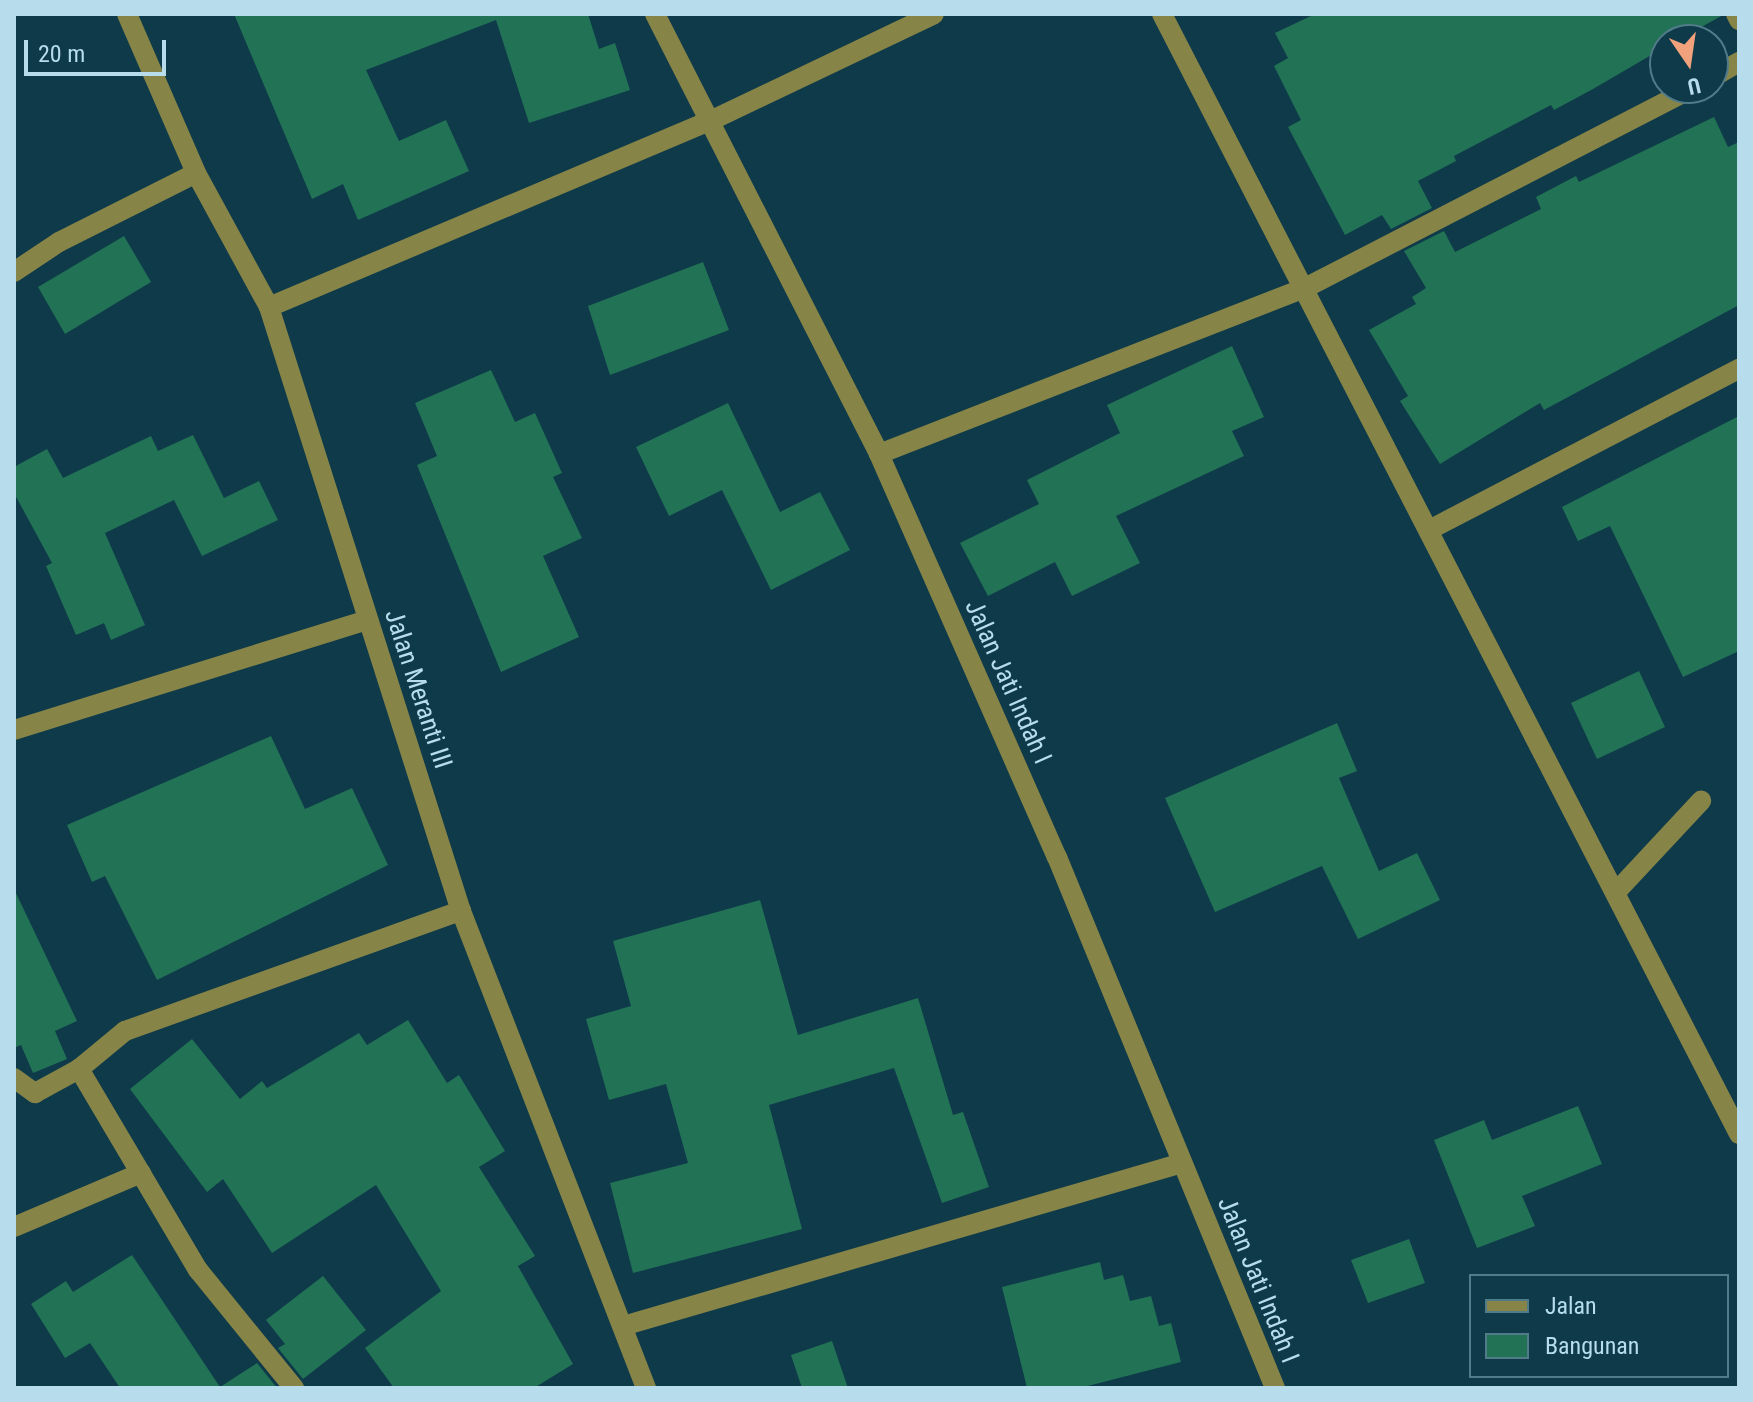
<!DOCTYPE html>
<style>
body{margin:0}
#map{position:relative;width:1753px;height:1402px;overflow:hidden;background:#0e3a49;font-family:"Roboto Condensed",sans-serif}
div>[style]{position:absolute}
.building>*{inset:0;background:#227256}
.minor>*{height:20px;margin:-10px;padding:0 10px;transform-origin:10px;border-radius:10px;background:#878448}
span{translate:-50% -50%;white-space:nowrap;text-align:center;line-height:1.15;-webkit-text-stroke:6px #0e3a49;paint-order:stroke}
.street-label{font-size:26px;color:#b7dcec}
.frame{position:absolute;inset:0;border:16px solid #b7dcec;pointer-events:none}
.legend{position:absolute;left:1469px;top:1274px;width:260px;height:104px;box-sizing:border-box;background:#0e3a49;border:2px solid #527b8a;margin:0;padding:10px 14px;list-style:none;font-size:24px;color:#b7dcec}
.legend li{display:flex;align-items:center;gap:16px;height:40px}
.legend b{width:40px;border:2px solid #527b8a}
.north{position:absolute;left:1649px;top:24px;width:80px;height:80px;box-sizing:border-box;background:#0e3a49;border:2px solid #527b8a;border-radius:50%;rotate:167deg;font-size:22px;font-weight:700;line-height:32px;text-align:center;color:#b7dcec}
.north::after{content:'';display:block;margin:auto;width:28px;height:36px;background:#f1a17c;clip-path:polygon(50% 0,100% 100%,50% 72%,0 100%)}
.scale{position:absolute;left:24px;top:40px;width:142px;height:36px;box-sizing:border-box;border:4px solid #b7dcec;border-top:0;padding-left:10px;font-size:24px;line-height:28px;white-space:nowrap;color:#b7dcec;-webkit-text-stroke:6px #0e3a49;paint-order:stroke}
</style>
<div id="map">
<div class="building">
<div style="clip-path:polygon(234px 14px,588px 14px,599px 49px,615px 43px,630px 90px,529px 123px,496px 20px,366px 70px,399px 141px,446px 120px,469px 171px,358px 220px,343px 184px,312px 199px)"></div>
<div style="clip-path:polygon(1315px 14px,1723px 14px,1723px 15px,1678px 40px,1665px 40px,1665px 47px,1593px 89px,1554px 110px,1551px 105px,1454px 156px,1456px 161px,1418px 181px,1432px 208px,1391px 229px,1382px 215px,1345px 235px,1288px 127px,1301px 120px,1274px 66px,1288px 58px,1275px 33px)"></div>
<div style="clip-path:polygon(1714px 117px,1728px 147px,1739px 142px,1739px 305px,1544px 410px,1540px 403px,1440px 464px,1400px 401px,1408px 396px,1369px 330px,1416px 304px,1412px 297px,1426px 288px,1404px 251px,1444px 231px,1455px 252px,1541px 209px,1536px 197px,1576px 176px,1579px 182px)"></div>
<div style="clip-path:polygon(124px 236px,151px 282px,65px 334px,38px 287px)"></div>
<div style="clip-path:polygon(703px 262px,729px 330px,610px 375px,588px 306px)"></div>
<div style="clip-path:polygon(1232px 346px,1264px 417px,1232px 431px,1244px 456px,1116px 516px,1140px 563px,1072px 596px,1055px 562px,988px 596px,960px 543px,1039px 504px,1027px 480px,1120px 433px,1107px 405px)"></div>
<div style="clip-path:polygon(491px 370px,515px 422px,535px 413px,562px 473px,553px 477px,582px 538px,543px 556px,579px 637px,501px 672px,417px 465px,437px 456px,415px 403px)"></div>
<div style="clip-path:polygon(728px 403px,780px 512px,820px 492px,850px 550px,771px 590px,722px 490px,669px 516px,636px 447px)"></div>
<div style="clip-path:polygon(1739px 416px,1739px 651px,1683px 677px,1610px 526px,1578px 541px,1562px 507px)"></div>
<div style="clip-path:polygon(193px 435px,224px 498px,259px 481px,278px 520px,202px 556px,174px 500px,105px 533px,145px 625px,111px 640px,104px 623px,76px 635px,46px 566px,52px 563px,14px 493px,14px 467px,47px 449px,63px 478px,151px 436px,158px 451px)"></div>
<div style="clip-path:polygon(1639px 671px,1665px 727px,1597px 759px,1571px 703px)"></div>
<div style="clip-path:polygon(1337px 723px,1357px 771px,1339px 778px,1379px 871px,1417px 853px,1440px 900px,1358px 939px,1322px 866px,1215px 912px,1165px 798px)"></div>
<div style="clip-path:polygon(271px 736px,305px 809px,352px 788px,388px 865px,157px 980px,105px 876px,92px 882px,67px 825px)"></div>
<div style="clip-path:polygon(14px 889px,77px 1021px,55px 1031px,67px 1059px,33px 1073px,21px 1045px,14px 1048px)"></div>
<div style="clip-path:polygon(760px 900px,798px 1035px,918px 998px,953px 1115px,963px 1112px,989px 1187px,942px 1203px,894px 1068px,769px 1105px,802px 1229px,633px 1273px,610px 1183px,688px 1163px,666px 1084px,609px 1100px,586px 1019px,631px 1006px,613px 941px)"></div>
<div style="clip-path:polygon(408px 1020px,447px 1083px,459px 1075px,505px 1151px,479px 1167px,535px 1256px,518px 1266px,573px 1364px,534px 1388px,394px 1388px,365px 1348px,441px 1291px,376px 1185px,272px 1253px,223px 1179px,207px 1192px,130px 1089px,192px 1039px,240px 1099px,262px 1081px,267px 1088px,359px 1033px,367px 1045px)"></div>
<div style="clip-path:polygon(1578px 1106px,1602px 1164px,1522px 1196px,1535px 1226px,1477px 1248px,1434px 1140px,1484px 1120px,1492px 1140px)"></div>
<div style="clip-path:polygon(1409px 1239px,1425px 1283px,1368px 1303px,1351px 1260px)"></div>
<div style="clip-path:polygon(132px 1255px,220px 1387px,257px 1363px,277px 1388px,120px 1388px,90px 1343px,65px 1358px,31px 1304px,66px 1281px,73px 1292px)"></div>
<div style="clip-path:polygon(1100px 1262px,1104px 1280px,1123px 1275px,1130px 1301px,1151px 1296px,1159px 1326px,1171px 1323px,1181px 1362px,1080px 1388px,1027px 1388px,1002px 1287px)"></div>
<div style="clip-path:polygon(323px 1276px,366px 1330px,303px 1379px,278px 1348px,285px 1344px,266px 1320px)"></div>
<div style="clip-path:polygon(832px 1341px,848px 1388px,802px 1388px,791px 1355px)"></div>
</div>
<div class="minor">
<div style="left:127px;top:14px;width:173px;rotate:66.5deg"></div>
<div style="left:196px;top:173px;width:153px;rotate:61.4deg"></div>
<div style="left:269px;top:307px;width:634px;rotate:72.37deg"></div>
<div style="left:461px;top:911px;width:512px;rotate:68.8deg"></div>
<div style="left:655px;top:14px;width:494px;rotate:63deg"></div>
<div style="left:879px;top:454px;width:441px;rotate:66.2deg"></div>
<div style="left:1057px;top:857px;width:574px;rotate:67.68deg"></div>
<div style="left:1162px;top:14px;width:1260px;rotate:62.74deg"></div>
<div style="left:1736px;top:14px;width:7px;rotate:63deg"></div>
<div style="left:1713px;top:77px;width:30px;rotate:-30deg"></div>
<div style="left:14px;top:272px;width:54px;rotate:-33.7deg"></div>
<div style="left:59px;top:242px;width:153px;rotate:-26.7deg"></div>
<div style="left:269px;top:307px;width:476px;rotate:-22.9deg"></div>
<div style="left:708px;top:122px;width:250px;rotate:-25.5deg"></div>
<div style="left:879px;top:454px;width:457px;rotate:-21.3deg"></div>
<div style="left:1305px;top:288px;width:437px;rotate:-27.3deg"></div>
<div style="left:1431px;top:529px;width:347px;rotate:-27.5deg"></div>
<div style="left:14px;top:730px;width:370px;rotate:-17.3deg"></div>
<div style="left:1616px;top:892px;width:125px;rotate:-47deg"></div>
<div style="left:14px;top:1078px;width:26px;rotate:36deg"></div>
<div style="left:35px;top:1093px;width:50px;rotate:-28.6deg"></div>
<div style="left:14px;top:1227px;width:138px;rotate:-23deg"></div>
<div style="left:623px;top:1326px;width:582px;rotate:-16.26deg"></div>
<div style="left:294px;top:1388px;width:152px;rotate:-129.1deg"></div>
<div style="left:198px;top:1270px;width:234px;rotate:-120.6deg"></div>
<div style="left:79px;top:1069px;width:60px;rotate:-39.6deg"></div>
<div style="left:125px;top:1031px;width:357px;rotate:-19.7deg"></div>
</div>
<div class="street-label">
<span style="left:1008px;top:682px;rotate:66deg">Jalan Jati Indah I</span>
<span style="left:418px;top:689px;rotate:72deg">Jalan Meranti III</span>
<span style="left:1258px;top:1280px;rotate:68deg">Jalan Jati Indah I</span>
</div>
<div class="frame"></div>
<ul class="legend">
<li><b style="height:10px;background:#878448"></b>Jalan</li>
<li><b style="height:22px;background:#227256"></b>Bangunan</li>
</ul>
<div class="north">U</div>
<div class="scale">20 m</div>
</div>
